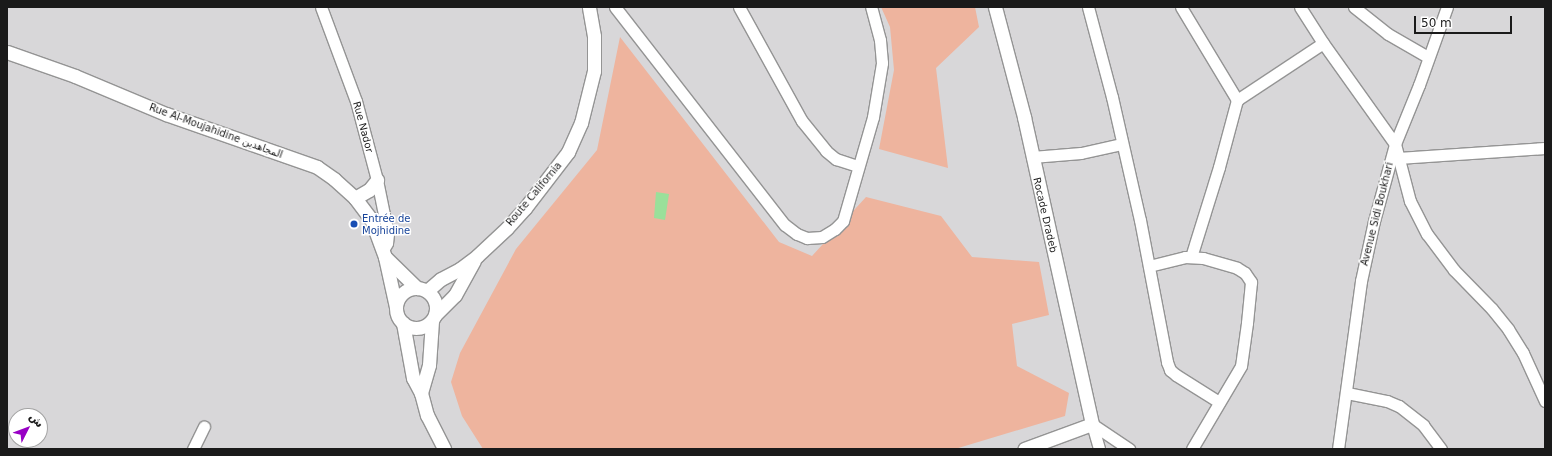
<!DOCTYPE html>
<meta charset="utf-8">
<style>
body{margin:0}
#map{position:relative;width:1552px;height:456px;overflow:hidden;background:#eddee7;font-family:"DejaVu Sans",Vazirmatn,sans-serif}
div>[style]{position:absolute}
.residential>*{inset:0;background:#d8d7d9}
.grass>*{inset:0;background:#eeb49e}
.water>*{inset:0;background:#9ae09a}
.roads{filter:drop-shadow(1px 0 #949494) drop-shadow(-1px 0 #949494) drop-shadow(0 1px #949494) drop-shadow(0 -1px #949494)}
.minor>*{height:11px;margin:-5.5px;padding:0 5.5px;transform-origin:5.5px;border-radius:5.5px;background:#fff}
.tertiary>*{height:13px;margin:-6.5px;padding:0 6.5px;transform-origin:6.5px;border-radius:6.5px;background:#fff}
.tertiary>.ring{margin:-6.5px;padding:0;box-sizing:content-box;background:none;border:13px solid #fff;border-radius:50%}
.dots>*{width:11px;height:11px;translate:-50% -50%;box-sizing:border-box;border:2px solid #fff;border-radius:50%}
span{translate:-50% -50%;white-space:nowrap;text-align:center;line-height:1.15;-webkit-text-stroke:3px #fff;paint-order:stroke}
.street-label{font-size:10px;color:#1a1a1a}
.transit-label{font-size:10px;color:#164399}
.left{translate:0 -50%;text-align:left}
.frame{position:absolute;inset:0;border:8px solid #1a1a1a;pointer-events:none}
.north{position:absolute;left:8px;top:408px;width:40px;height:40px;box-sizing:border-box;background:#fff;border:1px solid #a3a3a3;border-radius:50%;rotate:48deg;font-size:11px;font-weight:700;line-height:16px;text-align:center;color:#1a1a1a}
.north::after{content:'';display:block;margin:auto;width:14px;height:18px;background:#9800c5;clip-path:polygon(50% 0,100% 100%,50% 72%,0 100%)}
.scale{position:absolute;left:1414px;top:16px;width:98px;height:18px;box-sizing:border-box;border:2px solid #1a1a1a;border-top:0;padding-left:5px;font-size:12px;line-height:14px;white-space:nowrap;color:#1a1a1a;-webkit-text-stroke:3px #fff;paint-order:stroke}
</style>
<div id="map">
<div class="residential">
<div style="clip-path:polygon(evenodd,7px 7px,1545px 7px,1545px 449px,7px 449px,7px 7px,16px 416px,40px 416px,40px 440px,16px 440px,16px 416px)"></div>
</div>
<div class="grass">
<div style="clip-path:polygon(881px 7px,975px 7px,979px 27px,936px 68px,948px 168px,879px 149px,894px 70px,890px 27px)"></div>
<div style="clip-path:polygon(620px 37px,779px 242px,812px 256px,866px 197px,941px 216px,972px 257px,1039px 262px,1049px 315px,1012px 324px,1017px 366px,1069px 393px,1065px 416px,955px 449px,483px 449px,462px 416px,451px 382px,460px 353px,516px 249px,597px 150px)"></div>
</div>
<div class="water">
<div style="clip-path:polygon(656px 192px,669px 194px,665px 220px,654px 218px)"></div>
</div>
<div class="roads">
<div class="minor">
<div style="left:321px;top:7px;width:100px;rotate:69.6deg"></div>
<div style="left:356px;top:101px;width:82px;rotate:75.1deg"></div>
<div style="left:377px;top:180px;width:55px;rotate:78.5deg"></div>
<div style="left:388px;top:234px;width:9px;rotate:96deg"></div>
<div style="left:387px;top:243px;width:8px;rotate:120deg"></div>
<div style="left:615px;top:7px;width:276px;rotate:52.1deg"></div>
<div style="left:785px;top:225px;width:15px;rotate:37deg"></div>
<div style="left:797px;top:234px;width:11px;rotate:22deg"></div>
<div style="left:807px;top:238px;width:15px;rotate:-4deg"></div>
<div style="left:822px;top:237px;width:15px;rotate:-32deg"></div>
<div style="left:835px;top:229px;width:11px;rotate:-45deg"></div>
<div style="left:843px;top:221px;width:108px;rotate:-73.9deg"></div>
<div style="left:873px;top:117px;width:55px;rotate:-80.5deg"></div>
<div style="left:882px;top:63px;width:23px;rotate:-95deg"></div>
<div style="left:880px;top:40px;width:34px;rotate:-105deg"></div>
<div style="left:739px;top:7px;width:130px;rotate:61.1deg"></div>
<div style="left:802px;top:121px;width:38px;rotate:51deg"></div>
<div style="left:826px;top:151px;width:13px;rotate:39deg"></div>
<div style="left:836px;top:159px;width:23px;rotate:18deg"></div>
<div style="left:1088px;top:7px;width:93px;rotate:75.1deg"></div>
<div style="left:1112px;top:97px;width:126px;rotate:77.2deg"></div>
<div style="left:1140px;top:220px;width:145px;rotate:79.2deg"></div>
<div style="left:1167px;top:362px;width:9px;rotate:69deg"></div>
<div style="left:1170px;top:370px;width:8px;rotate:40deg"></div>
<div style="left:1176px;top:375px;width:51px;rotate:32.1deg"></div>
<div style="left:1181px;top:7px;width:109px;rotate:58.9deg"></div>
<div style="left:1300px;top:7px;width:43px;rotate:57.4deg"></div>
<div style="left:1323px;top:43px;width:124px;rotate:54.5deg"></div>
<div style="left:1395px;top:144px;width:59px;rotate:75.3deg"></div>
<div style="left:1410px;top:201px;width:37px;rotate:63deg"></div>
<div style="left:1427px;top:234px;width:45px;rotate:53.1deg"></div>
<div style="left:1454px;top:270px;width:54px;rotate:45.7deg"></div>
<div style="left:1492px;top:309px;width:26px;rotate:51deg"></div>
<div style="left:1508px;top:329px;width:28px;rotate:58deg"></div>
<div style="left:1523px;top:353px;width:53px;rotate:65.4deg"></div>
<div style="left:1354px;top:7px;width:43px;rotate:38.5deg"></div>
<div style="left:1388px;top:34px;width:46px;rotate:29.9deg"></div>
<div style="left:1032px;top:157px;width:49px;rotate:-4.7deg"></div>
<div style="left:1081px;top:153px;width:42px;rotate:-12.4deg"></div>
<div style="left:1398px;top:158px;width:147px;rotate:-3.9deg"></div>
<div style="left:1191px;top:257px;width:94px;rotate:-72.7deg"></div>
<div style="left:1219px;top:167px;width:69px;rotate:-75deg"></div>
<div style="left:1237px;top:100px;width:103px;rotate:-33.5deg"></div>
<div style="left:1149px;top:266px;width:37px;rotate:-14deg"></div>
<div style="left:1185px;top:257px;width:18px;rotate:3deg"></div>
<div style="left:1203px;top:258px;width:35px;rotate:16deg"></div>
<div style="left:1237px;top:268px;width:9px;rotate:32deg"></div>
<div style="left:1245px;top:273px;width:11px;rotate:56deg"></div>
<div style="left:1251px;top:282px;width:41px;rotate:95.6deg"></div>
<div style="left:1247px;top:323px;width:43px;rotate:97.9deg"></div>
<div style="left:1241px;top:366px;width:96px;rotate:120.6deg"></div>
<div style="left:1347px;top:393px;width:41px;rotate:11.3deg"></div>
<div style="left:1387px;top:401px;width:13px;rotate:23deg"></div>
<div style="left:1399px;top:406px;width:31px;rotate:38deg"></div>
<div style="left:1423px;top:425px;width:30px;rotate:53deg"></div>
<div style="left:1092px;top:424px;width:45px;rotate:34deg"></div>
<div style="left:1092px;top:424px;width:26px;rotate:74deg"></div>
<div style="left:193px;top:449px;width:25px;rotate:-64deg"></div>
<div style="left:1338px;top:449px;width:170px;rotate:-82.2deg"></div>
<div style="left:1361px;top:281px;width:61px;rotate:-77.8deg"></div>
<div style="left:1374px;top:221px;width:80px;rotate:-74.7deg"></div>
<div style="left:1395px;top:144px;width:64px;rotate:-67.9deg"></div>
<div style="left:1419px;top:85px;width:83px;rotate:-70.3deg"></div>
</div>
<div class="tertiary">
<div style="left:995px;top:7px;width:114px;rotate:75.2deg"></div>
<div style="left:1024px;top:117px;width:314px;rotate:77.5deg"></div>
<div style="left:1092px;top:424px;width:72px;rotate:159.8deg"></div>
<div style="left:7px;top:52px;width:72px;rotate:19.4deg"></div>
<div style="left:75px;top:76px;width:99px;rotate:22.7deg"></div>
<div style="left:166px;top:114px;width:160px;rotate:19.3deg"></div>
<div style="left:317px;top:167px;width:21px;rotate:35deg"></div>
<div style="left:334px;top:179px;width:28px;rotate:42deg"></div>
<div style="left:355px;top:198px;width:26px;rotate:53deg"></div>
<div style="left:371px;top:219px;width:40px;rotate:69.8deg"></div>
<div style="left:385px;top:257px;width:51px;rotate:77.6deg"></div>
<div style="left:355px;top:198px;width:16px;rotate:-30deg"></div>
<div style="left:369px;top:190px;width:13px;rotate:-51deg"></div>
<div style="left:385px;top:257px;width:45px;rotate:44.1deg"></div>
<div class="ring" style="left:396px;top:288px;width:27px;height:27px"></div>
<div style="left:427px;top:291px;width:18px;rotate:-41deg"></div>
<div style="left:441px;top:279px;width:21px;rotate:-28deg"></div>
<div style="left:460px;top:269px;width:21px;rotate:-37deg"></div>
<div style="left:477px;top:256px;width:41px;rotate:-43deg"></div>
<div style="left:507px;top:228px;width:27px;rotate:-48deg"></div>
<div style="left:525px;top:208px;width:71px;rotate:-52.5deg"></div>
<div style="left:568px;top:152px;width:32px;rotate:-66deg"></div>
<div style="left:581px;top:123px;width:54px;rotate:-76deg"></div>
<div style="left:594px;top:71px;width:35px;rotate:-90deg"></div>
<div style="left:594px;top:36px;width:29px;rotate:-100deg"></div>
<div style="left:435px;top:315px;width:28px;rotate:-45deg"></div>
<div style="left:455px;top:295px;width:39px;rotate:-61deg"></div>
<div style="left:403px;top:323px;width:56px;rotate:79.7deg"></div>
<div style="left:413px;top:378px;width:17px;rotate:62deg"></div>
<div style="left:421px;top:393px;width:23px;rotate:75deg"></div>
<div style="left:427px;top:415px;width:38px;rotate:63deg"></div>
<div style="left:421px;top:393px;width:29px;rotate:-74deg"></div>
<div style="left:429px;top:365px;width:44px;rotate:-86.1deg"></div>
</div>
</div>
<div class="dots">
<div style="left:354px;top:224px;background:#1a4fb4"></div>
</div>
<div class="street-label">
<span style="left:363px;top:127px;rotate:75deg">Rue Nador</span>
<span style="left:216px;top:131px;rotate:20deg">Rue Al-Moujahidine المجاهدين</span>
<span style="left:534px;top:194px;rotate:-50deg">Route California</span>
<span style="left:1377px;top:214px;rotate:-76deg">Avenue Sidi Boukhari</span>
<span style="left:1045px;top:215px;rotate:77deg">Rocade Dradeb</span>
</div>
<div class="transit-label">
<span class="left" style="left:362px;top:224px">Entrée de<br>Mojhidine</span>
</div>
<div class="frame"></div>
<div class="north">ش</div>
<div class="scale">50 m</div>
</div>
